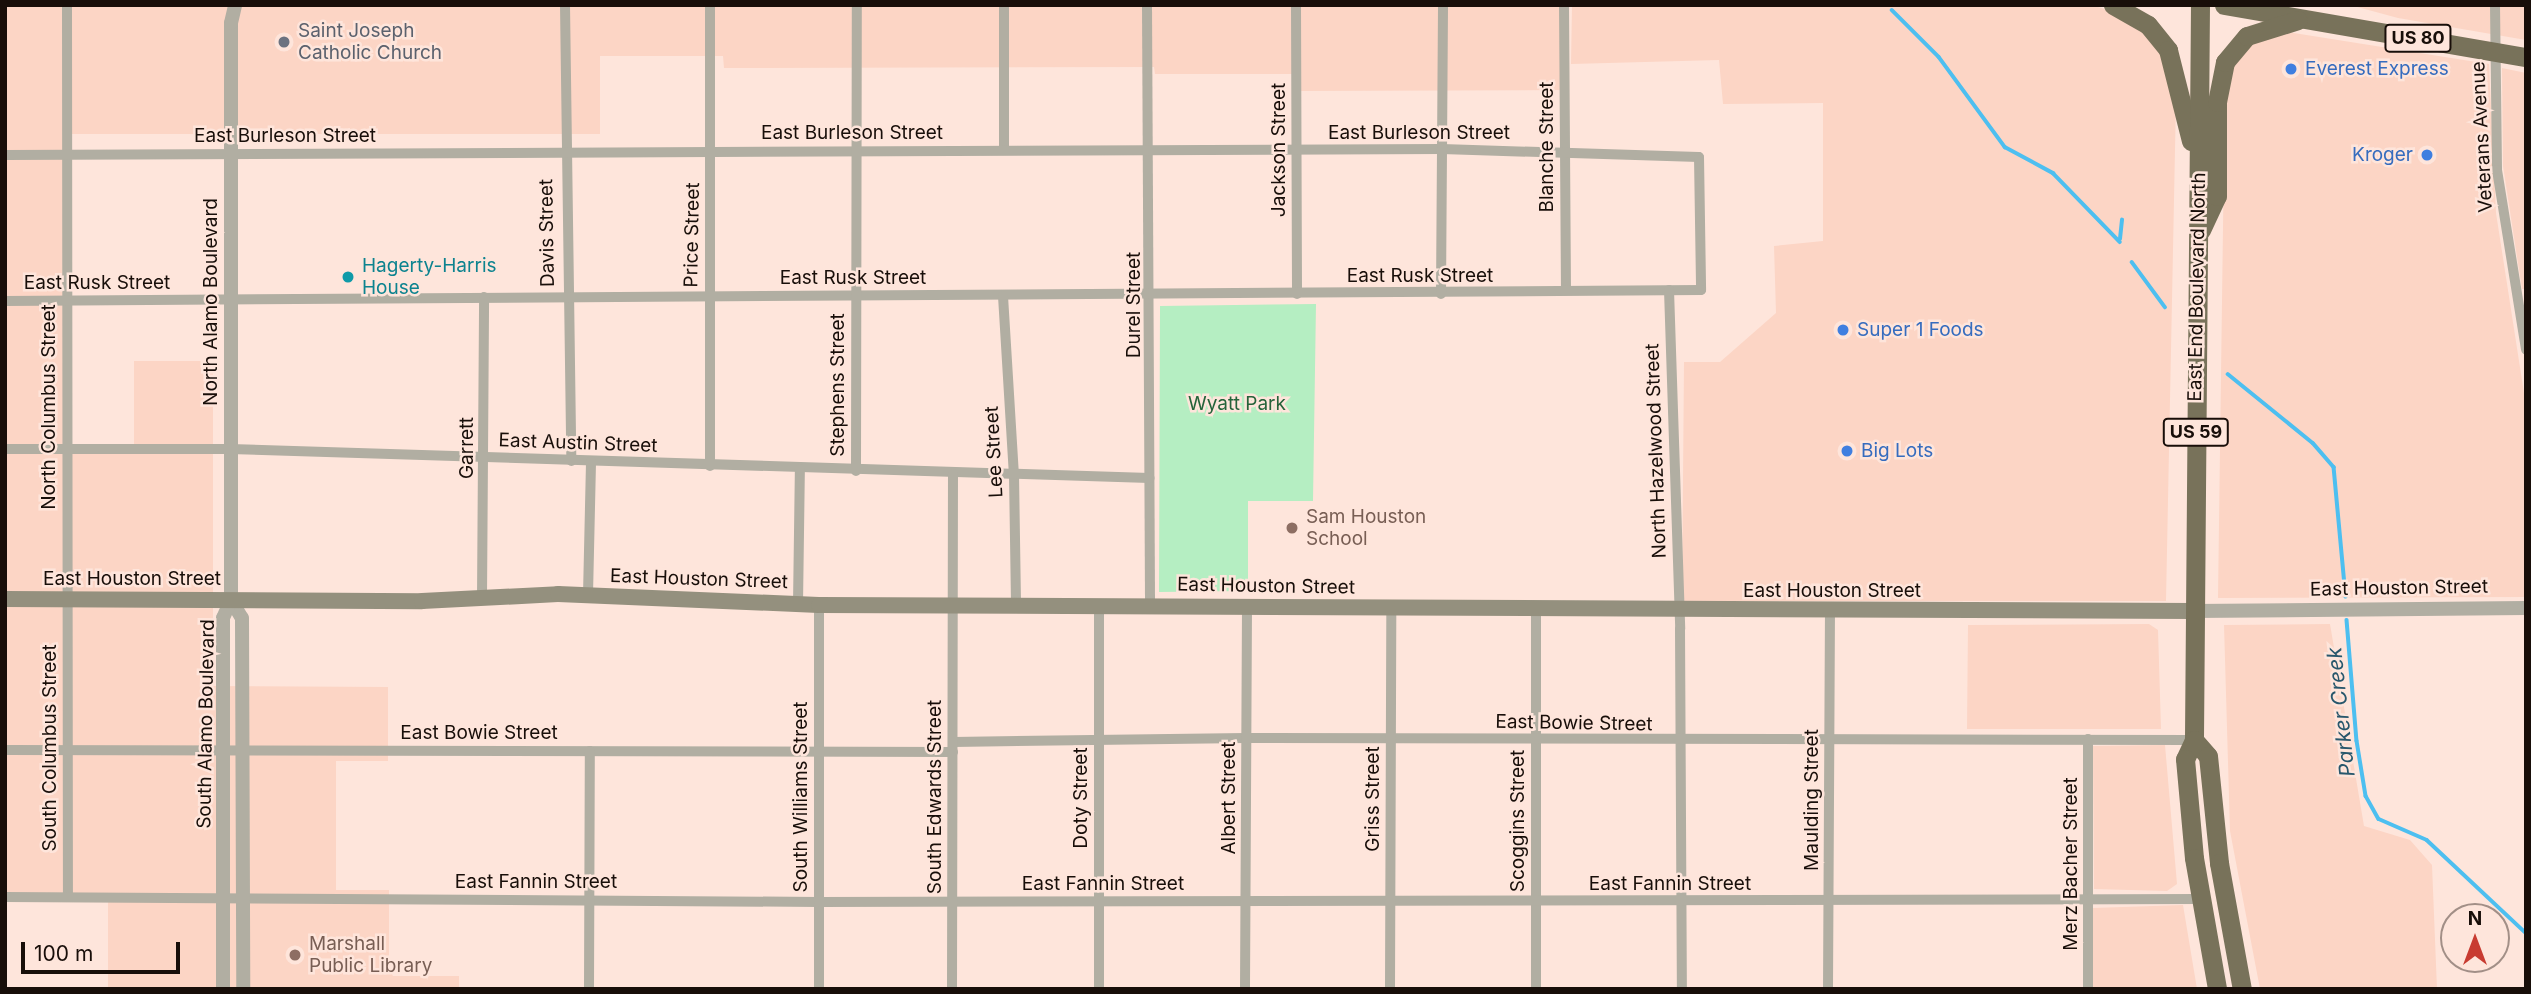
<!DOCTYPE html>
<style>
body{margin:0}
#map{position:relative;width:2531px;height:994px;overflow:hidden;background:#fee5db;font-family:Inter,sans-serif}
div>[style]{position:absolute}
.built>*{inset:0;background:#fcd5c5}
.green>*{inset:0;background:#b5eec2}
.stream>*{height:3.5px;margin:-1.75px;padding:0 1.75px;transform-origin:1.75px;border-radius:1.75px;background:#4dbff0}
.minor>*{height:10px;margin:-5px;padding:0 5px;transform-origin:5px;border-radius:5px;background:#b1aea2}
.tertiary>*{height:14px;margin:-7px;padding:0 7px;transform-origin:7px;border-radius:7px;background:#b1aea2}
.secondary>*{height:16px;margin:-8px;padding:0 8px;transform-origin:8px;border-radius:8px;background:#94907e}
.trunk>*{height:19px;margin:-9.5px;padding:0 9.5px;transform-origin:9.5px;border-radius:9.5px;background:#78725a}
.dots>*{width:19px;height:19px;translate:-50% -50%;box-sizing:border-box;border:4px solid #fee5db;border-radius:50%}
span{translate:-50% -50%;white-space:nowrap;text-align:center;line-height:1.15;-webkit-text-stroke:5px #fee5db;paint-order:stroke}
.shield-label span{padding:2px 5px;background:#fee5db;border:2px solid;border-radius:5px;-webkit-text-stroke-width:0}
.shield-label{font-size:18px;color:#180e09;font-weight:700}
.worship-label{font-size:19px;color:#5b616d}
.left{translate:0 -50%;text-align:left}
.shop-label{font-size:19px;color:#366cbe}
.right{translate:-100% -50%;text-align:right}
.street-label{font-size:19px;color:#180e09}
.culture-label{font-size:19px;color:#0d838f}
.park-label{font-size:19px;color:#25633a}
.education-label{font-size:19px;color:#785e54}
.water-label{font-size:21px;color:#28576c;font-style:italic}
.frame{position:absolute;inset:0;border:7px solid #180e09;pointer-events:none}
.north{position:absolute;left:2440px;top:903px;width:70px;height:70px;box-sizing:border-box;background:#fee5db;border:2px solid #a28f87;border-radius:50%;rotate:0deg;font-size:19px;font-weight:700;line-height:28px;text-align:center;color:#180e09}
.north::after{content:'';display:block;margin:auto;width:24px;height:32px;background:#c83b31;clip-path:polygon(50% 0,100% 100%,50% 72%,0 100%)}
.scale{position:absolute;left:21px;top:942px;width:159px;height:32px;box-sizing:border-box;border:4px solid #180e09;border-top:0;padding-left:9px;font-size:21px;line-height:24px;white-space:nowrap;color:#180e09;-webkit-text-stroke:5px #fee5db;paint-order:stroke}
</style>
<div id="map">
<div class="built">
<div style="clip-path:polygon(1566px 5px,1567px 90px,1298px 91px,1298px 74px,1155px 74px,1154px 67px,724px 68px,723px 56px,600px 56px,600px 134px,63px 134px,63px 444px,134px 444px,134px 361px,213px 361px,213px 686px,388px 687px,388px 761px,336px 761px,336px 890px,389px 890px,389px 969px,393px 976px,459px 976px,459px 989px,108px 989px,108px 897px,5px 897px,5px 6px)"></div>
<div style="clip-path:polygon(1572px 5px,2091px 5px,2122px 14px,2151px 35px,2168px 63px,2176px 100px,2166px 601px,1682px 601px,1684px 362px,1720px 362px,1776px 313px,1774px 246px,1823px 241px,1823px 103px,1723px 104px,1719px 60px,1571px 64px)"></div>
<div style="clip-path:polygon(2350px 5px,2526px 5px,2526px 40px,2398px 18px)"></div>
<div style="clip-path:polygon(2275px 30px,2489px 64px,2496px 213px,2526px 406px,2526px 597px,2218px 598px,2225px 79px,2245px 41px)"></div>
<div style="clip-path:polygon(2502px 68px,2526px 73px,2526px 289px,2522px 289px,2503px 166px)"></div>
<div style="clip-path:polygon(2149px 624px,2158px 630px,2161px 729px,1967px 729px,1968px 625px)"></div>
<div style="clip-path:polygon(2330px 624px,2364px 826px,2410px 840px,2432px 865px,2437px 989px,2260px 989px,2230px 831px,2224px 625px)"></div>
<div style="clip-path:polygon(2165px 745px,2177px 884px,2167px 891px,2094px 889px,2093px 746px)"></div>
<div style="clip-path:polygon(2183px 905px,2197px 989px,2093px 989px,2093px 908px)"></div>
</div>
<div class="green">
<div style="clip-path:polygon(1316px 304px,1313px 501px,1248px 501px,1248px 591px,1159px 592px,1160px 306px)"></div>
</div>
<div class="stream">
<div style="left:1892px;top:10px;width:66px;rotate:45deg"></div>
<div style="left:1939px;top:57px;width:112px;rotate:53.7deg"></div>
<div style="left:2005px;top:147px;width:55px;rotate:28.4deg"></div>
<div style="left:2053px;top:173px;width:96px;rotate:45.8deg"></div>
<div style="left:2120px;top:239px;width:19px;rotate:-84deg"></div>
<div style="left:2132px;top:262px;width:56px;rotate:53.7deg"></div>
<div style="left:2228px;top:374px;width:109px;rotate:39.1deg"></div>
<div style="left:2313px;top:443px;width:32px;rotate:49deg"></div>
<div style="left:2334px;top:467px;width:130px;rotate:84.7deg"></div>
<div style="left:2347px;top:620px;width:121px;rotate:85.3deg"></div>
<div style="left:2357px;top:741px;width:56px;rotate:80.7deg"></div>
<div style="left:2366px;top:796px;width:26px;rotate:61deg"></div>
<div style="left:2379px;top:819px;width:52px;rotate:23.6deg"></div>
<div style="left:2427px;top:840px;width:136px;rotate:43.2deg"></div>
</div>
<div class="minor">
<div style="left:67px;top:5px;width:892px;rotate:89.94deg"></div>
<div style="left:565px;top:5px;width:456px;rotate:89.2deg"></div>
<div style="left:1004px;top:5px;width:145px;rotate:90deg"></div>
<div style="left:1147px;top:5px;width:601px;rotate:89.71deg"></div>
<div style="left:1296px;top:5px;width:289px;rotate:89.8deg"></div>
<div style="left:1564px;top:5px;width:284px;rotate:89.6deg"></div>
<div style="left:2495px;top:5px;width:165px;rotate:89.3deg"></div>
<div style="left:2497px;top:170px;width:182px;rotate:80.8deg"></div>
<div style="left:5px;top:155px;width:1437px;rotate:-0.24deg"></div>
<div style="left:1442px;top:149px;width:257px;rotate:1.8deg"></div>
<div style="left:1699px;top:157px;width:133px;rotate:89.1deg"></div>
<div style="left:1701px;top:290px;width:1696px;rotate:179.63deg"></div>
<div style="left:1669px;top:290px;width:339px;rotate:88.1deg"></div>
<div style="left:1680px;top:629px;width:360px;rotate:89.7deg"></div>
<div style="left:1441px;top:294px;width:289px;rotate:-89.6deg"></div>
<div style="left:1003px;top:296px;width:179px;rotate:86.5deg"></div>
<div style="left:1014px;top:475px;width:132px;rotate:89.1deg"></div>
<div style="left:5px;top:449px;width:225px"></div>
<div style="left:230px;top:449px;width:920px;rotate:1.81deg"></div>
<div style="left:710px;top:466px;width:461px;rotate:-90deg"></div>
<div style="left:856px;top:471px;width:466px;rotate:-89.9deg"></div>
<div style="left:588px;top:595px;width:134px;rotate:-88.7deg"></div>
<div style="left:482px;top:598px;width:301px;rotate:-89.6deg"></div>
<div style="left:798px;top:604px;width:135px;rotate:-89.2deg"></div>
<div style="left:819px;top:605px;width:384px;rotate:90deg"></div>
<div style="left:1536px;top:610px;width:379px;rotate:90deg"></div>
<div style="left:2088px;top:739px;width:250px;rotate:90deg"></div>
<div style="left:953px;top:742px;width:293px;rotate:-0.8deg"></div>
<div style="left:1246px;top:738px;width:948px;rotate:0.12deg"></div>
<div style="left:5px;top:750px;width:948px;rotate:0.12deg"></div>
<div style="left:5px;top:897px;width:814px;rotate:0.35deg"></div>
<div style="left:819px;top:902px;width:1381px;rotate:-0.12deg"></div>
<div style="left:589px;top:989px;width:238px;rotate:-89.8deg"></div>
<div style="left:952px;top:989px;width:515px;rotate:-89.89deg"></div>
<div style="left:1099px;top:989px;width:382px;rotate:-90deg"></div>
<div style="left:1245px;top:989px;width:382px;rotate:-89.7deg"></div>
<div style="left:1390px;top:989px;width:380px;rotate:-89.8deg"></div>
<div style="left:1828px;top:989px;width:377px;rotate:-89.7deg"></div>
</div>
<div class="tertiary">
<div style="left:231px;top:600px;width:21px;rotate:59deg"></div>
<div style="left:242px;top:618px;width:371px;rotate:89.8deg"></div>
<div style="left:2193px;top:611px;width:333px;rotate:-0.5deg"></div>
<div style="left:223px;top:989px;width:371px;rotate:-90deg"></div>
<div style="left:223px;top:618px;width:20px;rotate:-66deg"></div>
<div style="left:231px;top:600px;width:577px;rotate:-90deg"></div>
<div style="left:231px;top:23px;width:18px;rotate:-77deg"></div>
</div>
<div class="secondary">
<div style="left:5px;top:599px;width:417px;rotate:0.3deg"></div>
<div style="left:422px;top:601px;width:136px;rotate:-2.9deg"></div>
<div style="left:558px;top:594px;width:261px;rotate:2.4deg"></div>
<div style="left:819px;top:605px;width:1374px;rotate:0.25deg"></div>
</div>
<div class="trunk">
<div style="left:2113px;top:5px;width:40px;rotate:29.7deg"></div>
<div style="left:2148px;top:25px;width:32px;rotate:51deg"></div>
<div style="left:2168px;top:50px;width:94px;rotate:75.8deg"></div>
<div style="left:2200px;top:5px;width:735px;rotate:90.47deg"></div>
<div style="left:2194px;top:740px;width:21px;rotate:115deg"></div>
<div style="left:2185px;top:759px;width:99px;rotate:84.8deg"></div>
<div style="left:2194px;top:858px;width:133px;rotate:80deg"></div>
<div style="left:2224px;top:5px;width:306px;rotate:9.8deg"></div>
<div style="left:2201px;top:230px;width:38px;rotate:-65deg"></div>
<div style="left:2217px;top:196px;width:94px;rotate:-90deg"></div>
<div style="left:2217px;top:102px;width:41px;rotate:-78.7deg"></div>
<div style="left:2225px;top:62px;width:34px;rotate:-50deg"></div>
<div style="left:2247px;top:36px;width:53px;rotate:-17.4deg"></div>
<div style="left:2194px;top:740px;width:21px;rotate:49deg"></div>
<div style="left:2208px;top:756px;width:108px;rotate:84.1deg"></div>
<div style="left:2219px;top:863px;width:128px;rotate:79.7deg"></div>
</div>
<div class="dots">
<div style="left:284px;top:42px;background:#6b7280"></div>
<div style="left:2291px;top:69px;background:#3f7fe0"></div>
<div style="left:2427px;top:155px;background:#3f7fe0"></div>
<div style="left:348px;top:277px;background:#0f9aa8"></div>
<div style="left:1843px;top:330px;background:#3f7fe0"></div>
<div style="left:1847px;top:451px;background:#3f7fe0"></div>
<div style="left:1292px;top:528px;background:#8d6e63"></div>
<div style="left:295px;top:955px;background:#8d6e63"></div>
</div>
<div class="shield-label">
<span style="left:2418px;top:38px">US 80</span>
<span style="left:2196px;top:432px">US 59</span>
</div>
<div class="worship-label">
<span class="left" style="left:298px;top:42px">Saint Joseph<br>Catholic Church</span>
</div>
<div class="shop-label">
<span class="left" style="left:2305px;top:69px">Everest Express</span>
<span class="right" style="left:2413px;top:155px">Kroger</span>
<span class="left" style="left:1857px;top:330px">Super 1 Foods</span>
<span class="left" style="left:1861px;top:451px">Big Lots</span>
</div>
<div class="street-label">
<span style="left:852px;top:133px">East Burleson Street</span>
<span style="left:1419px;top:133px">East Burleson Street</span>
<span style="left:285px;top:136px">East Burleson Street</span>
<span style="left:2482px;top:137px;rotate:-93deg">Veterans Avenue</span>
<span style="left:1547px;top:147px;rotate:-90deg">Blanche Street</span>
<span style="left:1279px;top:150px;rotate:-90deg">Jackson Street</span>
<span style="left:547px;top:233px;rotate:-91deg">Davis Street</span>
<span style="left:692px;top:235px;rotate:-89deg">Price Street</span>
<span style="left:1420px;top:276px">East Rusk Street</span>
<span style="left:853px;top:278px">East Rusk Street</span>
<span style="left:97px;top:283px">East Rusk Street</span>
<span style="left:2197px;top:287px;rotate:-89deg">East End Boulevard North</span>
<span style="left:211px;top:302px;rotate:-90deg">North Alamo Boulevard</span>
<span style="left:1134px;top:305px;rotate:-90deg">Durel Street</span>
<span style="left:838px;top:385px;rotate:-90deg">Stephens Street</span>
<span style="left:49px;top:407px;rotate:-90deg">North Columbus Street</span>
<span style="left:578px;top:443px;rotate:2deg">East Austin Street</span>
<span style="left:467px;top:448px;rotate:-90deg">Garrett</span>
<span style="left:1656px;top:451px;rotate:-92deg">North Hazelwood Street</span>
<span style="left:994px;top:452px;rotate:-93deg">Lee Street</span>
<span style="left:132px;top:579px">East Houston Street</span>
<span style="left:699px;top:579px;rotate:2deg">East Houston Street</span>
<span style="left:1266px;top:586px;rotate:1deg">East Houston Street</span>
<span style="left:2399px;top:588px;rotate:-1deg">East Houston Street</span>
<span style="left:1832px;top:591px">East Houston Street</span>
<span style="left:1574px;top:723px;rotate:1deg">East Bowie Street</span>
<span style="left:206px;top:724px;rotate:-89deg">South Alamo Boulevard</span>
<span style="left:479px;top:733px">East Bowie Street</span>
<span style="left:50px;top:748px;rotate:-90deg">South Columbus Street</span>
<span style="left:801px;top:797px;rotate:-90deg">South Williams Street</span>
<span style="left:935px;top:797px;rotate:-90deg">South Edwards Street</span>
<span style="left:1081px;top:798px;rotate:-90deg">Doty Street</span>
<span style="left:1229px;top:798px;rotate:-90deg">Albert Street</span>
<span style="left:1373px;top:799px;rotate:-90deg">Griss Street</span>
<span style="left:1812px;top:800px;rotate:-90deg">Maulding Street</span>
<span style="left:1518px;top:821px;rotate:-90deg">Scoggins Street</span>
<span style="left:2071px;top:864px;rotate:-90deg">Merz Bacher Street</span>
<span style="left:536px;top:882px">East Fannin Street</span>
<span style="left:1103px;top:884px">East Fannin Street</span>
<span style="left:1670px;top:884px">East Fannin Street</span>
</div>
<div class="culture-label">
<span class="left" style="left:362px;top:277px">Hagerty-Harris<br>House</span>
</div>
<div class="park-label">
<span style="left:1237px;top:404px">Wyatt Park</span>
</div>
<div class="education-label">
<span class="left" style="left:1306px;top:528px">Sam Houston<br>School</span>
<span class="left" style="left:309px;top:955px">Marshall<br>Public Library</span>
</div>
<div class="water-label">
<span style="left:2341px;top:712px;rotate:-96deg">Parker Creek</span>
</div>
<div class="frame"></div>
<div class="north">N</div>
<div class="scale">100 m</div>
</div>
